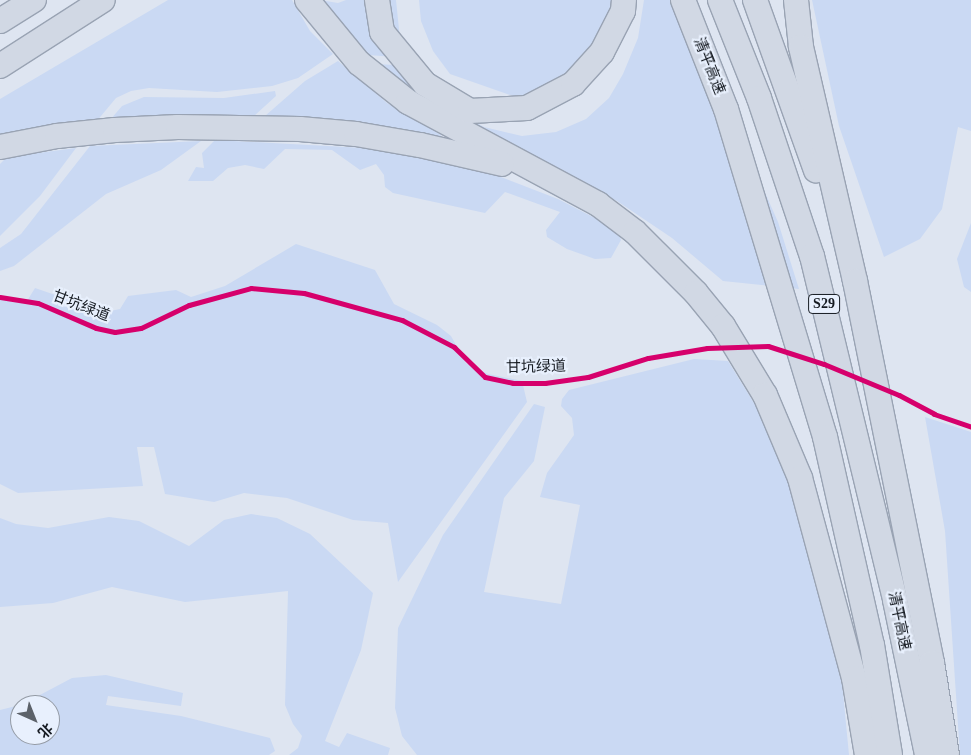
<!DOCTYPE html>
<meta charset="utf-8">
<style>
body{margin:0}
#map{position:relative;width:971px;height:755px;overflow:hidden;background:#dee5f1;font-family:"Times New Roman","Noto Sans SC",serif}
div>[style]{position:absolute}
.green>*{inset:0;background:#cad9f3}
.roads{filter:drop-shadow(1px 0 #99a3b3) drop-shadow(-1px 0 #99a3b3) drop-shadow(0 1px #99a3b3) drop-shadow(0 -1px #99a3b3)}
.highway>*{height:24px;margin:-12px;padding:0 12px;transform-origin:12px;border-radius:12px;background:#d1d8e4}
.cycleway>*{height:5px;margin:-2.5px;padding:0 2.5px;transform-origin:2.5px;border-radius:2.5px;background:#d6006c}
span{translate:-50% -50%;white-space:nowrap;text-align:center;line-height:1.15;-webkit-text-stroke:4.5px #e8f0fd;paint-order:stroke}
.shield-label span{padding:1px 4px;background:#e8f0fd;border:1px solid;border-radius:4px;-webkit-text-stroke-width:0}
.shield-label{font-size:14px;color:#161b22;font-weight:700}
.street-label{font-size:15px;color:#161b22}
.north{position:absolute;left:10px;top:695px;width:50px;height:50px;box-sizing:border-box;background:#e8f0fd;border:1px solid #949ba5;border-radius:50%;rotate:136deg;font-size:14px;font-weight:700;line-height:20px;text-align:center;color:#161b22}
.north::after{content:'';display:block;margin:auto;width:18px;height:22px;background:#5c626a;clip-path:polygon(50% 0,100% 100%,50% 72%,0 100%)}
</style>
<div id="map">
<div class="green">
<div style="clip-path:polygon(168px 0,292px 0,310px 31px,333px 54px,298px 78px,272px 86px,217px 92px,149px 88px,131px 91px,116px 98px,96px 122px,0 136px,0 99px)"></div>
<div style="clip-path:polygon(320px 0,338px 3px,346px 0,396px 0,400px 39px,410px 58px,368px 55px)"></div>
<div style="clip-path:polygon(419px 0,617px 0,609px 47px,544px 107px,450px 74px,433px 51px,421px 21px)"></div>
<div style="clip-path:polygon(644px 0,680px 0,778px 222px,799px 289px,723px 281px,672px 238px,617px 201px,446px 112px,376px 64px,413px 66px,454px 111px,484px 127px,522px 136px,556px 132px,586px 119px,609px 98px,623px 74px,638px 38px)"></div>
<div style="clip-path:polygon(812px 0,971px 0,971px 131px,958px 127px,942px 209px,920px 239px,884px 257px,839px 126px)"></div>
<div style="clip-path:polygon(338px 61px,387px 103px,441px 135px,440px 138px,265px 116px,305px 81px)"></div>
<div style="clip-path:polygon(275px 91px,276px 96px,254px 116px,154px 116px,110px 120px,122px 106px,144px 97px,224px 98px)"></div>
<div style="clip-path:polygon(215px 140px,364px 148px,483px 170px,558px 199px,618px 230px,621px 240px,611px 258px,595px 259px,567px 249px,547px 237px,546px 230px,560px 212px,505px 192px,485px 213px,393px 193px,385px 187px,384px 175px,376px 164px,360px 170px,332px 150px,285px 149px,264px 169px,245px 165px,228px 168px,213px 181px,188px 181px,196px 167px,204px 168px,202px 153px)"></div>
<div style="clip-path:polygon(201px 141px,161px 170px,106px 194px,14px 266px,0 271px,0 248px,21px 234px,90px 146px)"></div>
<div style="clip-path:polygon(76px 148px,40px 196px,0 236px,0 164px,7px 157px)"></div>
<div style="clip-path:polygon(971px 223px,971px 292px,964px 287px,957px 259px)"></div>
<div style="clip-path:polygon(296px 244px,375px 270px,394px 304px,437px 325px,451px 336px,466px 363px,488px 374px,522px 381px,527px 402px,398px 582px,388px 523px,353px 520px,287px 498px,244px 493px,214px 502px,165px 494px,154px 447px,137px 447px,143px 486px,18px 493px,0 484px,0 300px,27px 301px,35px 288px,105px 312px,120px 309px,128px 296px,176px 290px,191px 297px,225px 286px)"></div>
<div style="clip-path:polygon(694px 359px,728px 361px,767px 424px,796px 497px,815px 585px,839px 651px,849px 755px,417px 755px,402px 736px,395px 708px,398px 628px,443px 535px,534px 404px,545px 407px,534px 461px,504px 498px,484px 592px,561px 604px,580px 505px,540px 497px,547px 473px,574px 435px,572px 418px,561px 406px,562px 399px,569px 390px)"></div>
<div style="clip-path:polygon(925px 417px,971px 432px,971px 755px,960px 755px,945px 531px)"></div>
<div style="clip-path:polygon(251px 514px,277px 518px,310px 534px,373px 593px,361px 650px,325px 741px,339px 747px,347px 733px,390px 748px,388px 755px,289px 755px,298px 748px,302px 736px,293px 724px,285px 705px,288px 591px,185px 602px,112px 587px,53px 603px,0 607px,0 518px,16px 524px,48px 528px,109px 517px,139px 521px,189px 546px,224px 520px)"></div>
<div style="clip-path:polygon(106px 675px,183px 693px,181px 706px,108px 696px,106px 705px,181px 716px,270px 738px,275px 751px,269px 755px,0 755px,0 710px,20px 705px,20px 735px,50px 735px,50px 705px,21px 705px,72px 678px)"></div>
</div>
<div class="roads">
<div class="highway">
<div style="left:307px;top:0;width:82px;rotate:50.5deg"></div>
<div style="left:359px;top:63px;width:63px;rotate:38.5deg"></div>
<div style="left:408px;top:102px;width:216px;rotate:28.2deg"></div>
<div style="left:598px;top:204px;width:46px;rotate:37.1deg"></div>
<div style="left:635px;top:232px;width:86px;rotate:45deg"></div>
<div style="left:696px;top:293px;width:43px;rotate:50.7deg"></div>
<div style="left:723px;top:326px;width:81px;rotate:58.7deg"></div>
<div style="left:765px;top:395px;width:90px;rotate:67.1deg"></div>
<div style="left:800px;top:478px;width:207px;rotate:74.9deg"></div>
<div style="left:854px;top:678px;width:78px;rotate:80.4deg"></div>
<div style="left:377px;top:0;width:32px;rotate:81deg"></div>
<div style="left:382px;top:32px;width:67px;rotate:50.4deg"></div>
<div style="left:425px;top:84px;width:52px;rotate:31deg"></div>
<div style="left:470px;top:111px;width:57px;rotate:-3deg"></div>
<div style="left:527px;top:108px;width:52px;rotate:-27.6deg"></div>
<div style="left:573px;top:84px;width:43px;rotate:-47.8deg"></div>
<div style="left:602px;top:52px;width:46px;rotate:-62.9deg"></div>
<div style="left:623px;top:11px;width:11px;rotate:-85deg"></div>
<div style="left:683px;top:0;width:117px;rotate:68.5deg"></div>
<div style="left:726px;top:109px;width:343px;rotate:73.2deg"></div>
<div style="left:825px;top:437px;width:213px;rotate:77.3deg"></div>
<div style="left:872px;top:645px;width:111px;rotate:80.7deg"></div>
<div style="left:720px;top:0;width:105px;rotate:68.3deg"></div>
<div style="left:759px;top:98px;width:167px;rotate:71.5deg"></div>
<div style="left:812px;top:256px;width:354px;rotate:76.4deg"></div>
<div style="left:895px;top:600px;width:158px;rotate:78.3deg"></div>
<div style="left:755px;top:0;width:181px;rotate:70.3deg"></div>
<div style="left:796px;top:0;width:47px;rotate:83.9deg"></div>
<div style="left:801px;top:47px;width:240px;rotate:77deg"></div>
<div style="left:855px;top:281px;width:390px;rotate:78.6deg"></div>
<div style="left:932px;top:663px;width:93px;rotate:80.7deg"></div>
<div style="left:0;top:21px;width:40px;rotate:-32deg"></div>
<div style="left:0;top:66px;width:122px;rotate:-32.7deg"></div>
<div style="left:0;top:147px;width:58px;rotate:-10.9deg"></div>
<div style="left:57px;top:136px;width:58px;rotate:-5.9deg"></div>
<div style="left:115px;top:130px;width:63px;rotate:-2.7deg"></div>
<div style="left:178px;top:127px;width:122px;rotate:0.9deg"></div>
<div style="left:300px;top:129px;width:56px;rotate:5.1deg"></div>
<div style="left:356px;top:134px;width:65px;rotate:9.8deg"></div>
<div style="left:420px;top:145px;width:84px;rotate:13deg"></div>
</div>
</div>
<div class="cycleway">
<div style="left:0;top:297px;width:38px;rotate:9deg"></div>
<div style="left:38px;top:303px;width:63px;rotate:23.3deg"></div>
<div style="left:96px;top:328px;width:19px;rotate:12deg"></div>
<div style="left:115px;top:332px;width:26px;rotate:-9deg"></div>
<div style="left:141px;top:328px;width:53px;rotate:-25.6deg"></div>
<div style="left:189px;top:305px;width:64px;rotate:-15.3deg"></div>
<div style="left:251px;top:288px;width:53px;rotate:5.4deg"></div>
<div style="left:304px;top:293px;width:102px;rotate:15.4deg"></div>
<div style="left:402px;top:320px;width:59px;rotate:27.4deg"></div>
<div style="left:454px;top:347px;width:43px;rotate:44.1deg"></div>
<div style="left:485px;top:377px;width:29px;rotate:12deg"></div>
<div style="left:513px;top:383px;width:32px"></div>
<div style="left:545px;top:383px;width:43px;rotate:-7.9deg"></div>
<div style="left:588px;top:377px;width:63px;rotate:-17.6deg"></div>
<div style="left:648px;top:358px;width:60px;rotate:-9.6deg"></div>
<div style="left:707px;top:348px;width:61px;rotate:-1.9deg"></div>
<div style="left:768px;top:346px;width:59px;rotate:17.8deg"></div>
<div style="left:824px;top:364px;width:81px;rotate:22.5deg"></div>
<div style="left:899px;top:395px;width:40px;rotate:28deg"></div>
<div style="left:934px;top:414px;width:39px;rotate:19deg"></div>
</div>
<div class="shield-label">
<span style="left:824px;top:304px">S29</span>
</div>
<div class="street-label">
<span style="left:709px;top:66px;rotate:68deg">清平高速</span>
<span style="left:81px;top:306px;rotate:21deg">甘坑绿道</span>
<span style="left:536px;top:367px;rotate:-1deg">甘坑绿道</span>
<span style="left:899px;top:621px;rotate:78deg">清平高速</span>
</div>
<div class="north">北</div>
</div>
